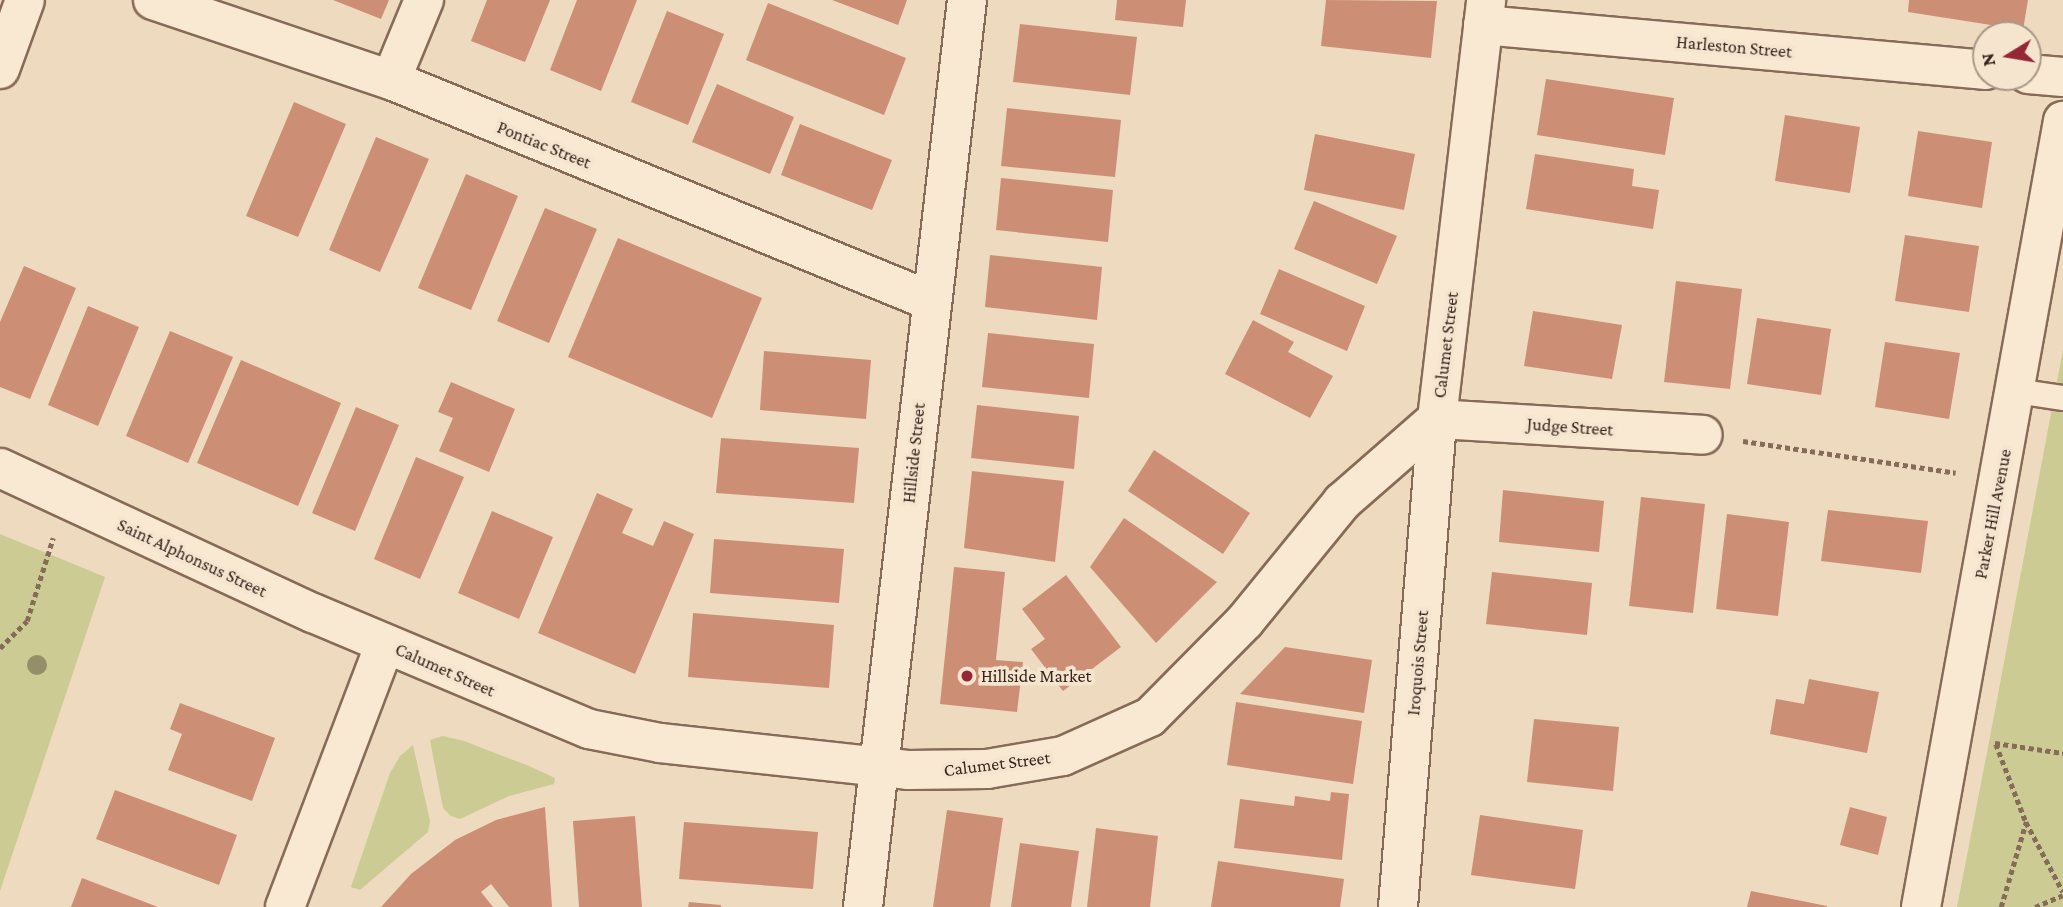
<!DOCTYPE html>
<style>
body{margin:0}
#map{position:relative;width:2063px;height:907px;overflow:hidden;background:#eedabf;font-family:"Crimson Pro",serif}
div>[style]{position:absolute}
.green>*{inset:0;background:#cbcb93}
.building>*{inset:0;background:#cc8f75}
.path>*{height:4.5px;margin-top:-2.25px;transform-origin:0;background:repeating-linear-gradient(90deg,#866b58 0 5px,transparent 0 8.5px)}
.roads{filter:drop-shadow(2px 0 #866b58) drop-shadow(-2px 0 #866b58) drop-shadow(0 2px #866b58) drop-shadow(0 -2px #866b58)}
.lane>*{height:24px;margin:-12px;padding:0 12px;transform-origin:12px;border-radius:12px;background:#f9e9d2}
.street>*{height:38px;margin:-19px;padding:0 19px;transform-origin:19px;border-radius:19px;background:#f9e9d2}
.secondary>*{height:38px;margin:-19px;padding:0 19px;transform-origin:19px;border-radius:19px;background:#f9e9d2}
.trees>*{width:20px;height:20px;margin:-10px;border-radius:50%;background:#958f69}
.dots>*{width:19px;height:19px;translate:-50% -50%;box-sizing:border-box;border:4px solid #f5e5cf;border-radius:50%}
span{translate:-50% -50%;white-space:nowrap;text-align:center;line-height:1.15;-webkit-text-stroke:7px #f5e5cf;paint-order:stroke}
.street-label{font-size:18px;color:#36251c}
.poi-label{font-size:18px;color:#36251c}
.left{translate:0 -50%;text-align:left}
.north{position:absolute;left:1972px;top:21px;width:70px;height:70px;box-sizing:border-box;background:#f5e5cf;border:2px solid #a99887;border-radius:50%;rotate:259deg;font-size:19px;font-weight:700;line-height:28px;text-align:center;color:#36251c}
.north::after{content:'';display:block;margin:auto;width:24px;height:32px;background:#952735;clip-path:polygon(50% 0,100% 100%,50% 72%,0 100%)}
</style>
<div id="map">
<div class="green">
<div style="clip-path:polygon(2063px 350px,2063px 907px,1957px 907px,1989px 742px)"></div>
<div style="clip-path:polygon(0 534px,105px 577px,0 891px)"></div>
<div style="clip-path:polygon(443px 736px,464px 741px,529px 766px,555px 778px,554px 784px,509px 796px,460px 819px,451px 816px,443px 808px,430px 740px)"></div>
<div style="clip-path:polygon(413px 745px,430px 821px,428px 832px,360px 890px,351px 887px,390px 773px,400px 756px)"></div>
</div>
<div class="building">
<div style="clip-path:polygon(333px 0,389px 0,381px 19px)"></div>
<div style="clip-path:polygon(487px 0,550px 0,525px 62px,471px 41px)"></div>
<div style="clip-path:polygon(577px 0,637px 0,601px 91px,550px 70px)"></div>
<div style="clip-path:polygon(832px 0,907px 0,898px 25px)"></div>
<div style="clip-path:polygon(1117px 0,1186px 0,1183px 27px,1115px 20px)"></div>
<div style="clip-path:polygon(1326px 0,1437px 1px,1431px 58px,1321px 46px)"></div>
<div style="clip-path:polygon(1909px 0,2028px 0,2023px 30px,1908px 12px)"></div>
<div style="clip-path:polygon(768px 3px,906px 58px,884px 115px,746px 60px)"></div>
<div style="clip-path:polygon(667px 11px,724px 34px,688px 125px,631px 102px)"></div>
<div style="clip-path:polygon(1020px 24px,1137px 37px,1130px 95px,1013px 82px)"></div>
<div style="clip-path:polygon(1546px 79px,1674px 98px,1665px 155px,1537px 135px)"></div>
<div style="clip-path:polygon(717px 84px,794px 117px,770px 174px,692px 142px)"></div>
<div style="clip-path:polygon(294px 102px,346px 124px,298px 237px,246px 216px)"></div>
<div style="clip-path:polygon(1007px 108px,1121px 120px,1115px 177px,1001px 166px)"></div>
<div style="clip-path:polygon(1785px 115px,1860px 127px,1850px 193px,1775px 181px)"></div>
<div style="clip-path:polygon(800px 124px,892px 160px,872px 210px,781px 175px)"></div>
<div style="clip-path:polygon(1918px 131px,1992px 142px,1982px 208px,1908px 196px)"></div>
<div style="clip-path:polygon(1315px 134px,1415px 154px,1404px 210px,1304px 190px)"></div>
<div style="clip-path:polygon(376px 137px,429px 159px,380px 272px,329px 250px)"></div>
<div style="clip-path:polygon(1535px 154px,1634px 169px,1632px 186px,1659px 190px,1653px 229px,1526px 209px)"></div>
<div style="clip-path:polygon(466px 174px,518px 196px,471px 310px,418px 288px)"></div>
<div style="clip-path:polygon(1001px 178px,1113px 190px,1108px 242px,996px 230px)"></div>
<div style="clip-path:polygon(1314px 201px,1397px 236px,1377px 284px,1294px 249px)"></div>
<div style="clip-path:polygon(545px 208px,597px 229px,549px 343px,497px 321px)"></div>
<div style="clip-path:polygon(1905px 235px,1979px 246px,1969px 312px,1895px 301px)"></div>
<div style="clip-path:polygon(618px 238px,762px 298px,712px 418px,568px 357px)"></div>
<div style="clip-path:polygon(990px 255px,1102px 267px,1097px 320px,985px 307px)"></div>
<div style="clip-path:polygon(24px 266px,76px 288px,30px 399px,0 387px,0 322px)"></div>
<div style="clip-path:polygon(1279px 269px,1365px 306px,1347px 351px,1260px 314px)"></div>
<div style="clip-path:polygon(1676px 281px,1742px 289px,1730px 389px,1664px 382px)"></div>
<div style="clip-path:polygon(88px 306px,139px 327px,98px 426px,48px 405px)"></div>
<div style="clip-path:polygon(1533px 311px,1622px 325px,1612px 379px,1524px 366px)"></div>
<div style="clip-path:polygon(1757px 318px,1831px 329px,1821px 395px,1747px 384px)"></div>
<div style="clip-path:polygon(1253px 320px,1294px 342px,1288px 352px,1333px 376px,1310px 418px,1225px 374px)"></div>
<div style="clip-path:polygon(170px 331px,233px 357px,188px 463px,126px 436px)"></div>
<div style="clip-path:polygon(988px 333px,1094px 344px,1089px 398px,982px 387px)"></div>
<div style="clip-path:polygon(1885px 342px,1960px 353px,1949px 419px,1875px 407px)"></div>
<div style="clip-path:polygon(764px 351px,871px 360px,866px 419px,760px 410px)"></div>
<div style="clip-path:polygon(241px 360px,341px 403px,298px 506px,197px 463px)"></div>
<div style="clip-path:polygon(451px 382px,515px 409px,489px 472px,439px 451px,453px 418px,438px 412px)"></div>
<div style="clip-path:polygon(977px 405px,1079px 416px,1074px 469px,971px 458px)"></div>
<div style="clip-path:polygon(356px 407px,399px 425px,355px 531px,312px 513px)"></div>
<div style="clip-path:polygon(721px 438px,859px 448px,854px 503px,716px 493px)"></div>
<div style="clip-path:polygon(1154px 450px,1250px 513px,1223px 554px,1128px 491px)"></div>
<div style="clip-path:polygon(416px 457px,464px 477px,420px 579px,374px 559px)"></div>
<div style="clip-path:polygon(972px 471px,1064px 481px,1055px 562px,964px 548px)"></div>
<div style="clip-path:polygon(1503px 490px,1604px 501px,1599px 552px,1499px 542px)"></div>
<div style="clip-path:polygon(597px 493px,633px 509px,622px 533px,653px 546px,664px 521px,694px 534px,635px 674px,538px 633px)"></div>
<div style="clip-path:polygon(1641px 497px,1705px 504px,1693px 613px,1629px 606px)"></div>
<div style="clip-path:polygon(1828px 510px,1928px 521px,1921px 573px,1821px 561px)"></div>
<div style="clip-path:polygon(492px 511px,553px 537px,519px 619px,458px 593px)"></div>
<div style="clip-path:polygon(1727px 514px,1789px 522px,1778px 616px,1716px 609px)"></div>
<div style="clip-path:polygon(1124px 518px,1217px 582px,1156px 643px,1090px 567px)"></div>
<div style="clip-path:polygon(714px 539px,844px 549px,839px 603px,710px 593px)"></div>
<div style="clip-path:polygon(954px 567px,1005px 572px,996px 660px,1023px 662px,1017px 712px,940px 704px)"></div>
<div style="clip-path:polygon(1492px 572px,1592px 583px,1587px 635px,1486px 624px)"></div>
<div style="clip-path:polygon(1066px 575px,1121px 647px,1063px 691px,1031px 649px,1045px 639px,1022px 609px)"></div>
<div style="clip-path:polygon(693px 613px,834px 625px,829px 688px,688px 677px)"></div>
<div style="clip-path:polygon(1285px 647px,1372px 660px,1364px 713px,1240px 694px)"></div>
<div style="clip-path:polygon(1809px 679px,1879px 692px,1867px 753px,1770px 734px,1776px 699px,1804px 704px)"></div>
<div style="clip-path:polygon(1236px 702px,1362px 721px,1353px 784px,1227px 765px)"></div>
<div style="clip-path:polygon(180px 703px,275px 738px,252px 801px,168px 770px,182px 734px,170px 729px)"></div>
<div style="clip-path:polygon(1534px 719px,1619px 727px,1613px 791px,1527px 782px)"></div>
<div style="clip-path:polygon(115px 790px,237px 835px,219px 885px,96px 839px)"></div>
<div style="clip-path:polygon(1331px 792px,1349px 794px,1342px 860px,1234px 848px,1240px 799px,1294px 806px,1295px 796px,1330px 801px)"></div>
<div style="clip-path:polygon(545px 807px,552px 907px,509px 907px,491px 884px,481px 892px,493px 907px,381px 907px,411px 874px,455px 840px,496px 820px)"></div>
<div style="clip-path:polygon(1850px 807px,1887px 817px,1878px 855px,1840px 845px)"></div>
<div style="clip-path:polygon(947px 810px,1003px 818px,990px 907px,933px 907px)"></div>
<div style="clip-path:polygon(1480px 815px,1583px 830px,1575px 889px,1471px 875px)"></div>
<div style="clip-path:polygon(635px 816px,642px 907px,579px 907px,573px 821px)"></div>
<div style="clip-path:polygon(684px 822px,818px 832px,813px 889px,679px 879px)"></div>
<div style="clip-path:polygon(1096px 828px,1158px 836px,1150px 907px,1087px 907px)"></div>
<div style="clip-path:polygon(1020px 843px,1079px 851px,1071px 907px,1011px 907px)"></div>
<div style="clip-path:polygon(1218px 861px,1344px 879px,1340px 907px,1211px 907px)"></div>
<div style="clip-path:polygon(82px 878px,158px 907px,71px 907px)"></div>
<div style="clip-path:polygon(1751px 891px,1827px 906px,1827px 907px,1747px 907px)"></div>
<div style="clip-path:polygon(689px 902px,721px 905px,721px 907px,688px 907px)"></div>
</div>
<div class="path">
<div style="left:1743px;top:441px;width:215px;rotate:8.5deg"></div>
<div style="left:0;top:648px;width:38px;rotate:-45deg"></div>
<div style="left:27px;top:621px;width:87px;rotate:-72.6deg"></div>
<div style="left:1995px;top:743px;width:69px;rotate:8.4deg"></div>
<div style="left:1996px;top:744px;width:84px;rotate:69deg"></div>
<div style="left:2026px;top:822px;width:79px;rotate:62.1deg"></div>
<div style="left:2001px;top:907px;width:89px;rotate:-73.6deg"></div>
<div style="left:2035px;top:907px;width:30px;rotate:-23deg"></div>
</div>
<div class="roads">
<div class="lane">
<div style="left:2016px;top:391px;width:48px;rotate:8.5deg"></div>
</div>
<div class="street">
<div style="left:153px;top:0;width:251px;rotate:18.6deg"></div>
<div style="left:391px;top:80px;width:583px;rotate:22.26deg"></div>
<div style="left:1483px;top:25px;width:505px;rotate:5.11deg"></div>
<div style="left:0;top:69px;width:73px;rotate:-70.1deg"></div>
<div style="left:2028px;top:74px;width:35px;rotate:5deg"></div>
<div style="left:391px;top:80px;width:87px;rotate:-67.6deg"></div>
<div style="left:0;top:468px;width:345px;rotate:24.9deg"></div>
<div style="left:313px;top:613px;width:299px;rotate:22.8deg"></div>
<div style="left:589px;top:729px;width:72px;rotate:11.2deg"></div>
<div style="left:660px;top:743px;width:249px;rotate:6.2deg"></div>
<div style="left:908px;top:770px;width:79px;rotate:-0.7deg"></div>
<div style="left:987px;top:769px;width:77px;rotate:-9.7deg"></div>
<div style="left:1063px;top:756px;width:95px;rotate:-24.1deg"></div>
<div style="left:1150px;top:717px;width:135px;rotate:-45.3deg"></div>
<div style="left:1245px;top:621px;width:154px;rotate:-50.8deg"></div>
<div style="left:1342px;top:502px;width:126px;rotate:-41.1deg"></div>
<div style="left:1437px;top:419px;width:422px;rotate:-83.3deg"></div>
<div style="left:285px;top:907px;width:281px;rotate:-69.2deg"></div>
<div style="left:863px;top:907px;width:913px;rotate:-83.46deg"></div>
<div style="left:1398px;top:907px;width:490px;rotate:-85.4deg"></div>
<div style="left:1437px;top:419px;width:266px;rotate:3.4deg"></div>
</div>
<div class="secondary">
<div style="left:1921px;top:907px;width:799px;rotate:-79.76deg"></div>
</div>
</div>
<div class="trees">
<div style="left:37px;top:665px"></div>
</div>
<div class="dots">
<div style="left:967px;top:676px;background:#952735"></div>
</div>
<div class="street-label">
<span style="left:1734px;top:47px;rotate:5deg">Harleston Street</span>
<span style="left:544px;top:145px;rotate:22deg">Pontiac Street</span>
<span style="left:1446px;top:345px;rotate:-83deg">Calumet Street</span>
<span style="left:1570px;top:427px;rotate:4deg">Judge Street</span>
<span style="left:914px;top:453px;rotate:-84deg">Hillside Street</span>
<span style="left:1993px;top:514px;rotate:-79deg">Parker Hill Avenue</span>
<span style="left:192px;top:558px;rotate:25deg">Saint Alphonsus Street</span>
<span style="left:1418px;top:663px;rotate:-85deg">Iroquois Street</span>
<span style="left:445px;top:670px;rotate:24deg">Calumet Street</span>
<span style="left:997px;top:764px;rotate:-7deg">Calumet Street</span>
</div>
<div class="poi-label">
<span class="left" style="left:981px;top:676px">Hillside Market</span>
</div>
<div class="north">N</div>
</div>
